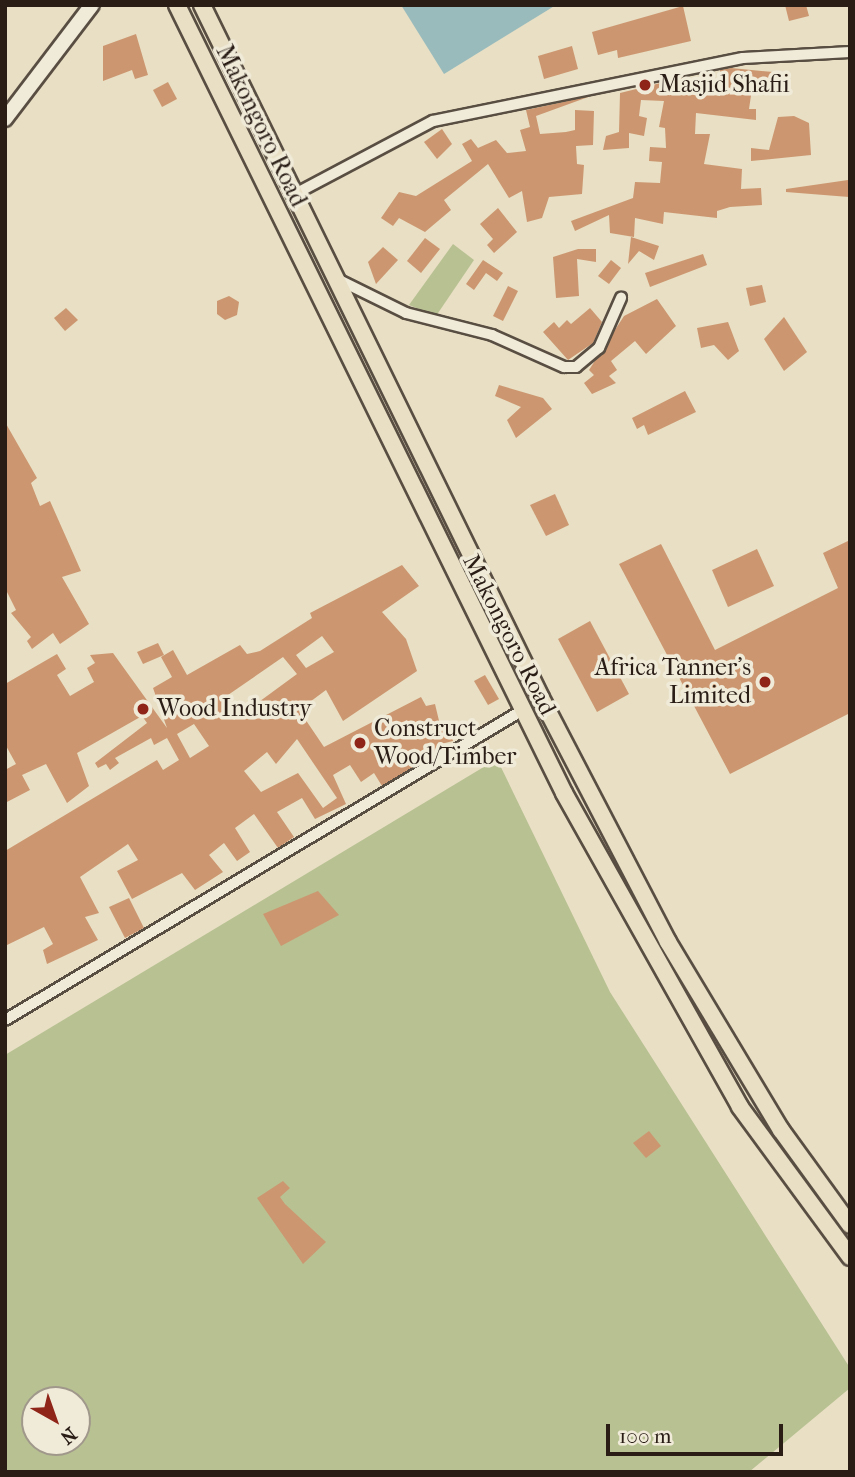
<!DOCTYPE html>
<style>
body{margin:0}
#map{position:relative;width:855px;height:1477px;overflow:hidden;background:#e8dfc4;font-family:"IM FELL French Canon",serif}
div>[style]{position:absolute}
.green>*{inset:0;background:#b8c192}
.water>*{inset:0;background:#99bbbc}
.building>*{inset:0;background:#cc9770}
.roads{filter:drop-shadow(2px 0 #594e42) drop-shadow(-2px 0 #594e42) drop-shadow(0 2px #594e42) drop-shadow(0 -2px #594e42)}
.minor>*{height:10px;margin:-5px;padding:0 5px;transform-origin:5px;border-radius:5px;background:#f0ead9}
.secondary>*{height:14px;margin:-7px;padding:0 7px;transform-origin:7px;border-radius:7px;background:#f0ead9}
.primary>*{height:16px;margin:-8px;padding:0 8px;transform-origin:8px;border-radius:8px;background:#e8dfc4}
.dots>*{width:19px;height:19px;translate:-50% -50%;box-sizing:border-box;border:4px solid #f0ead9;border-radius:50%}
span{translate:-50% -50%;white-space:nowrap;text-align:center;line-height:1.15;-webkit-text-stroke:7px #f0ead9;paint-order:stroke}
.poi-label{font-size:24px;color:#291d16}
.left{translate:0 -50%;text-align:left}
.right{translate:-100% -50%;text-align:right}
.street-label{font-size:24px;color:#291d16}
.frame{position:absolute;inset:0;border:7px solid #291d16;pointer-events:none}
.north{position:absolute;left:21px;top:1386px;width:70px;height:70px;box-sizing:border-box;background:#f0ead9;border:2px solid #a0988b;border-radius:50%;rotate:140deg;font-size:19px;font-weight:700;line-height:28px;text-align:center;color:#291d16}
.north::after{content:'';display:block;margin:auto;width:24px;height:32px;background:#8f2418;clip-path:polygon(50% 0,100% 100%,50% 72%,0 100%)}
.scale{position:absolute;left:606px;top:1424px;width:177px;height:32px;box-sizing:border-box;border:4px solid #291d16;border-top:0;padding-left:9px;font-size:21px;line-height:24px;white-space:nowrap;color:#291d16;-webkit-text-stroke:5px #f0ead9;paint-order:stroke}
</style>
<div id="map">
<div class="green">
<div style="clip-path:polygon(453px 244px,474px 260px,436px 316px,409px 305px)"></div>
<div style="clip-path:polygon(evenodd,497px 759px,610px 992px,850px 1368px,850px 1388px,749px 1472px,5px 1472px,5px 1055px,497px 759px,35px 1400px,77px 1400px,77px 1442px,35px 1442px,35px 1400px)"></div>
</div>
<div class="water">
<div style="clip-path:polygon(401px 5px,556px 5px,444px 74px)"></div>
</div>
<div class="building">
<div style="clip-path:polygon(785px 5px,806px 5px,809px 16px,789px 21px)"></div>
<div style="clip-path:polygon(683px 6px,691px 41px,618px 58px,617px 50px,598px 55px,592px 32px)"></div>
<div style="clip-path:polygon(136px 34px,148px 75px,135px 79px,132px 70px,103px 81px,103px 46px)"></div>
<div style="clip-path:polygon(572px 46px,578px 69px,544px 79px,538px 56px)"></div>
<div style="clip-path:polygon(731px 68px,773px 72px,772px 91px,752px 89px,749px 109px,756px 109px,756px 120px,696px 113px,695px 134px,710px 134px,704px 164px,742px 169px,741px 189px,761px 188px,762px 205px,730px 207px,717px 211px,717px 218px,664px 212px,663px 224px,635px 218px,634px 237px,610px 233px,609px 215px,575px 231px,571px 221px,633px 198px,635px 182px,660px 183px,662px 162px,649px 161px,650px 147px,666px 148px,665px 128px,659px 127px,664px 101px,641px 100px,639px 116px,647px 118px,644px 136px,629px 133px,629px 148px,603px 150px,606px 136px,619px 132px,620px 93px,685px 77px,684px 91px,720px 96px,720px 70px)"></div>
<div style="clip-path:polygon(168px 82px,177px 99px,162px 107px,153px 90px)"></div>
<div style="clip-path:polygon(591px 96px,536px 116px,540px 134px,566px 132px,575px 130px,575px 110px,594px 111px,593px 145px,576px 146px,577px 164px,584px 165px,582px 194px,549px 197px,542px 218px,527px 222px,522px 191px,509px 198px,488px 164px,444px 200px,451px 210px,425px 232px,399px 218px,393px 226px,381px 218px,399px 192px,416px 196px,472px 161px,462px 144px,471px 139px,478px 148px,496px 140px,507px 153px,526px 151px,520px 130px,530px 127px,526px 110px)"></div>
<div style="clip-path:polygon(794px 116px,809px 123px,811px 155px,751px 161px,751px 148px,769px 150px,778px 117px)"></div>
<div style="clip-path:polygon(442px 129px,452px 144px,437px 159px,424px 142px)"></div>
<div style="clip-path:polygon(848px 180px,849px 197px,786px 192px,786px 189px)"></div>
<div style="clip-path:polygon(498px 208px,517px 232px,494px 253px,487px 245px,493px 239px,480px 224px)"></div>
<div style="clip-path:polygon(631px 237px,659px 246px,654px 260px,639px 251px,628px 264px)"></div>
<div style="clip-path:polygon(425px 238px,440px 249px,421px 273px,407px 261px)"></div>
<div style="clip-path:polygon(383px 247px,398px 260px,376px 284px,368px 262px)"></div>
<div style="clip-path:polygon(578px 249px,596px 249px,596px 262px,577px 259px,579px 296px,556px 298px,553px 257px)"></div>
<div style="clip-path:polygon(703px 254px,707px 265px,650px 287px,645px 273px)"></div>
<div style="clip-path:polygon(483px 260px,503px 273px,497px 281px,486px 273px,474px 290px,466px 284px)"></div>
<div style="clip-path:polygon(611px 260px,621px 268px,609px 284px,598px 276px)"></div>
<div style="clip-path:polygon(762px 285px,766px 302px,750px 306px,746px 288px)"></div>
<div style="clip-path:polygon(508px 286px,518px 291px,503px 321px,493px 316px)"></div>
<div style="clip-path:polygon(229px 296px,239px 302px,237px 315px,225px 320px,217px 314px,217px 301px)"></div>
<div style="clip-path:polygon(657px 299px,676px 326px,646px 354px,635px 341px,611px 361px,617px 370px,609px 376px,616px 383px,592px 394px,584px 383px,594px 375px,589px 370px,624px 316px)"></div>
<div style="clip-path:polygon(66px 308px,78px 320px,65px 331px,54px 318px)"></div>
<div style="clip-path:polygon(590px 308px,602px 322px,593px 343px,568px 360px,543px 332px,554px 322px,559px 328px,567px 320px,571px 324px)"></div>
<div style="clip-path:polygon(784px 317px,807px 352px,784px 371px,764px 339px)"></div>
<div style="clip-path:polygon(728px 322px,739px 351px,728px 360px,714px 345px,701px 348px,697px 328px)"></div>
<div style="clip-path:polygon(499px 385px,543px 398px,552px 409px,516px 438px,507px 420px,521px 407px,495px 396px)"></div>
<div style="clip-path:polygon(685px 391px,696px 412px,648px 435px,644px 425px,637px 429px,632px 418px)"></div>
<div style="clip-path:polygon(5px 422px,37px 478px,31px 483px,40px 506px,50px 501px,81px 571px,62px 577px,89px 624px,60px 644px,53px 633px,32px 649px,27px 641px,31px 637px,11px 613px,16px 610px,5px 588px)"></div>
<div style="clip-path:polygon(555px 494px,569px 525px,546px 536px,530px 505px)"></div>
<div style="clip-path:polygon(850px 540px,850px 713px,730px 774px,619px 564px,661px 544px,715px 650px,838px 588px,823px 553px)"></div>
<div style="clip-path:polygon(757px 549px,774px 586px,728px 607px,712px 570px)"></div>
<div style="clip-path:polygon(evenodd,402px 565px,419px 586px,382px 612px,406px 639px,417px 671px,343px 721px,326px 690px,299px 710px,324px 747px,421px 697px,426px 706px,435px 704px,441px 729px,450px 727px,453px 741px,437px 745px,440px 751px,382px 786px,374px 773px,361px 782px,350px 765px,333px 775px,346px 804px,315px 819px,302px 798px,277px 812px,294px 837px,278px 848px,254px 814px,235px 828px,250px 852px,237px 861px,224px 843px,209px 855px,223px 872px,195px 890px,182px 873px,132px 899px,117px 871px,138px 860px,128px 844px,80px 877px,99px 913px,85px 917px,98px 940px,47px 964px,43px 950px,53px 944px,44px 927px,5px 946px,5px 851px,157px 760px,163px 770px,179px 760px,167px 738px,154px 745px,151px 738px,115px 758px,119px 763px,110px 770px,106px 764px,98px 768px,95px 763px,147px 723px,142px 716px,77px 753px,89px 786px,67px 803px,46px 764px,22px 775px,30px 790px,5px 803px,5px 770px,16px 764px,5px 744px,5px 684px,57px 654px,66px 669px,57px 675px,70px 696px,94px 682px,87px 668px,95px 663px,90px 655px,113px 653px,167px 728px,153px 688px,172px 677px,161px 657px,173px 650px,187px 675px,240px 645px,247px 654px,260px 651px,312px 618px,310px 613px,402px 565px,322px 636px,334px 652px,306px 668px,296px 655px,322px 636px,402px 565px,283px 657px,297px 674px,234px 720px,223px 704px,228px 695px,283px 657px,402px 565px,194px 724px,209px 746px,190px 758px,177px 734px,194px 724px,402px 565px,297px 739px,337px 798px,323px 808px,298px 773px,261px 792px,244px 771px,267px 752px,276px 764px,297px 739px)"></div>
<div style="clip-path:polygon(590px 621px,629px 694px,597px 712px,558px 639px)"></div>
<div style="clip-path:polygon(158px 643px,164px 655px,143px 664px,137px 652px)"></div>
<div style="clip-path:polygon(485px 675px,499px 699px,488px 705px,474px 681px)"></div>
<div style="clip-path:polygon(318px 891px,339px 915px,281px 946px,263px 914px)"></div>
<div style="clip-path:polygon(129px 898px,144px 928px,125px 938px,109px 907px)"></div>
<div style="clip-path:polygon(649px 1131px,661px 1146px,646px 1158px,633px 1143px)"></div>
<div style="clip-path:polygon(283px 1181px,290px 1188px,280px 1197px,285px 1204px,326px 1242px,303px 1264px,257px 1198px)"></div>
</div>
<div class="roads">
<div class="minor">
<div style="left:293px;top:195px;width:158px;rotate:-27.9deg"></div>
<div style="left:433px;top:121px;width:316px;rotate:-11.5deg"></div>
<div style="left:743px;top:58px;width:107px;rotate:-3.2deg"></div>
<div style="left:335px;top:278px;width:79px;rotate:26.2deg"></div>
<div style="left:406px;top:313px;width:89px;rotate:14.3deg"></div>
<div style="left:492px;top:335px;width:79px;rotate:24deg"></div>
<div style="left:564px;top:367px;width:12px"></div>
<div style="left:576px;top:367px;width:30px;rotate:-40deg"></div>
<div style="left:599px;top:348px;width:55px;rotate:-66.3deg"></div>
<div style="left:5px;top:1020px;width:601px;rotate:-30.91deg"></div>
</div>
<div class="secondary">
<div style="left:5px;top:119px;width:143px;rotate:-52.7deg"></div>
</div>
<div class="primary">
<div style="left:177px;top:5px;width:878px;rotate:63.84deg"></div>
<div style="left:564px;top:793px;width:360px;rotate:60.7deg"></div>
<div style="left:740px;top:1107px;width:186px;rotate:53.7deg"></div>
<div style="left:202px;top:5px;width:771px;rotate:63.93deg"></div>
<div style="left:541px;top:698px;width:275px;rotate:62.5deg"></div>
<div style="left:668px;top:942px;width:219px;rotate:59deg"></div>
<div style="left:781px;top:1130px;width:117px;rotate:54deg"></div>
</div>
</div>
<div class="dots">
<div style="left:645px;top:85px;background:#8f2418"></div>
<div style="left:765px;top:682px;background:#8f2418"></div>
<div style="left:143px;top:709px;background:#8f2418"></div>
<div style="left:360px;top:743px;background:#8f2418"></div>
</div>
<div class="poi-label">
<span class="left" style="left:659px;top:85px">Masjid Shafii</span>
<span class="right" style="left:751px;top:682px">Africa Tanner's<br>Limited</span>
<span class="left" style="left:157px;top:709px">Wood Industry</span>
<span class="left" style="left:374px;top:743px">Construct<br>Wood/Timber</span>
</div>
<div class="street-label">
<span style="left:261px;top:126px;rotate:64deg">Makongoro Road</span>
<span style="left:509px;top:635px;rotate:63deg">Makongoro Road</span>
</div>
<div class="frame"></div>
<div class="north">N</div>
<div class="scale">100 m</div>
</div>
